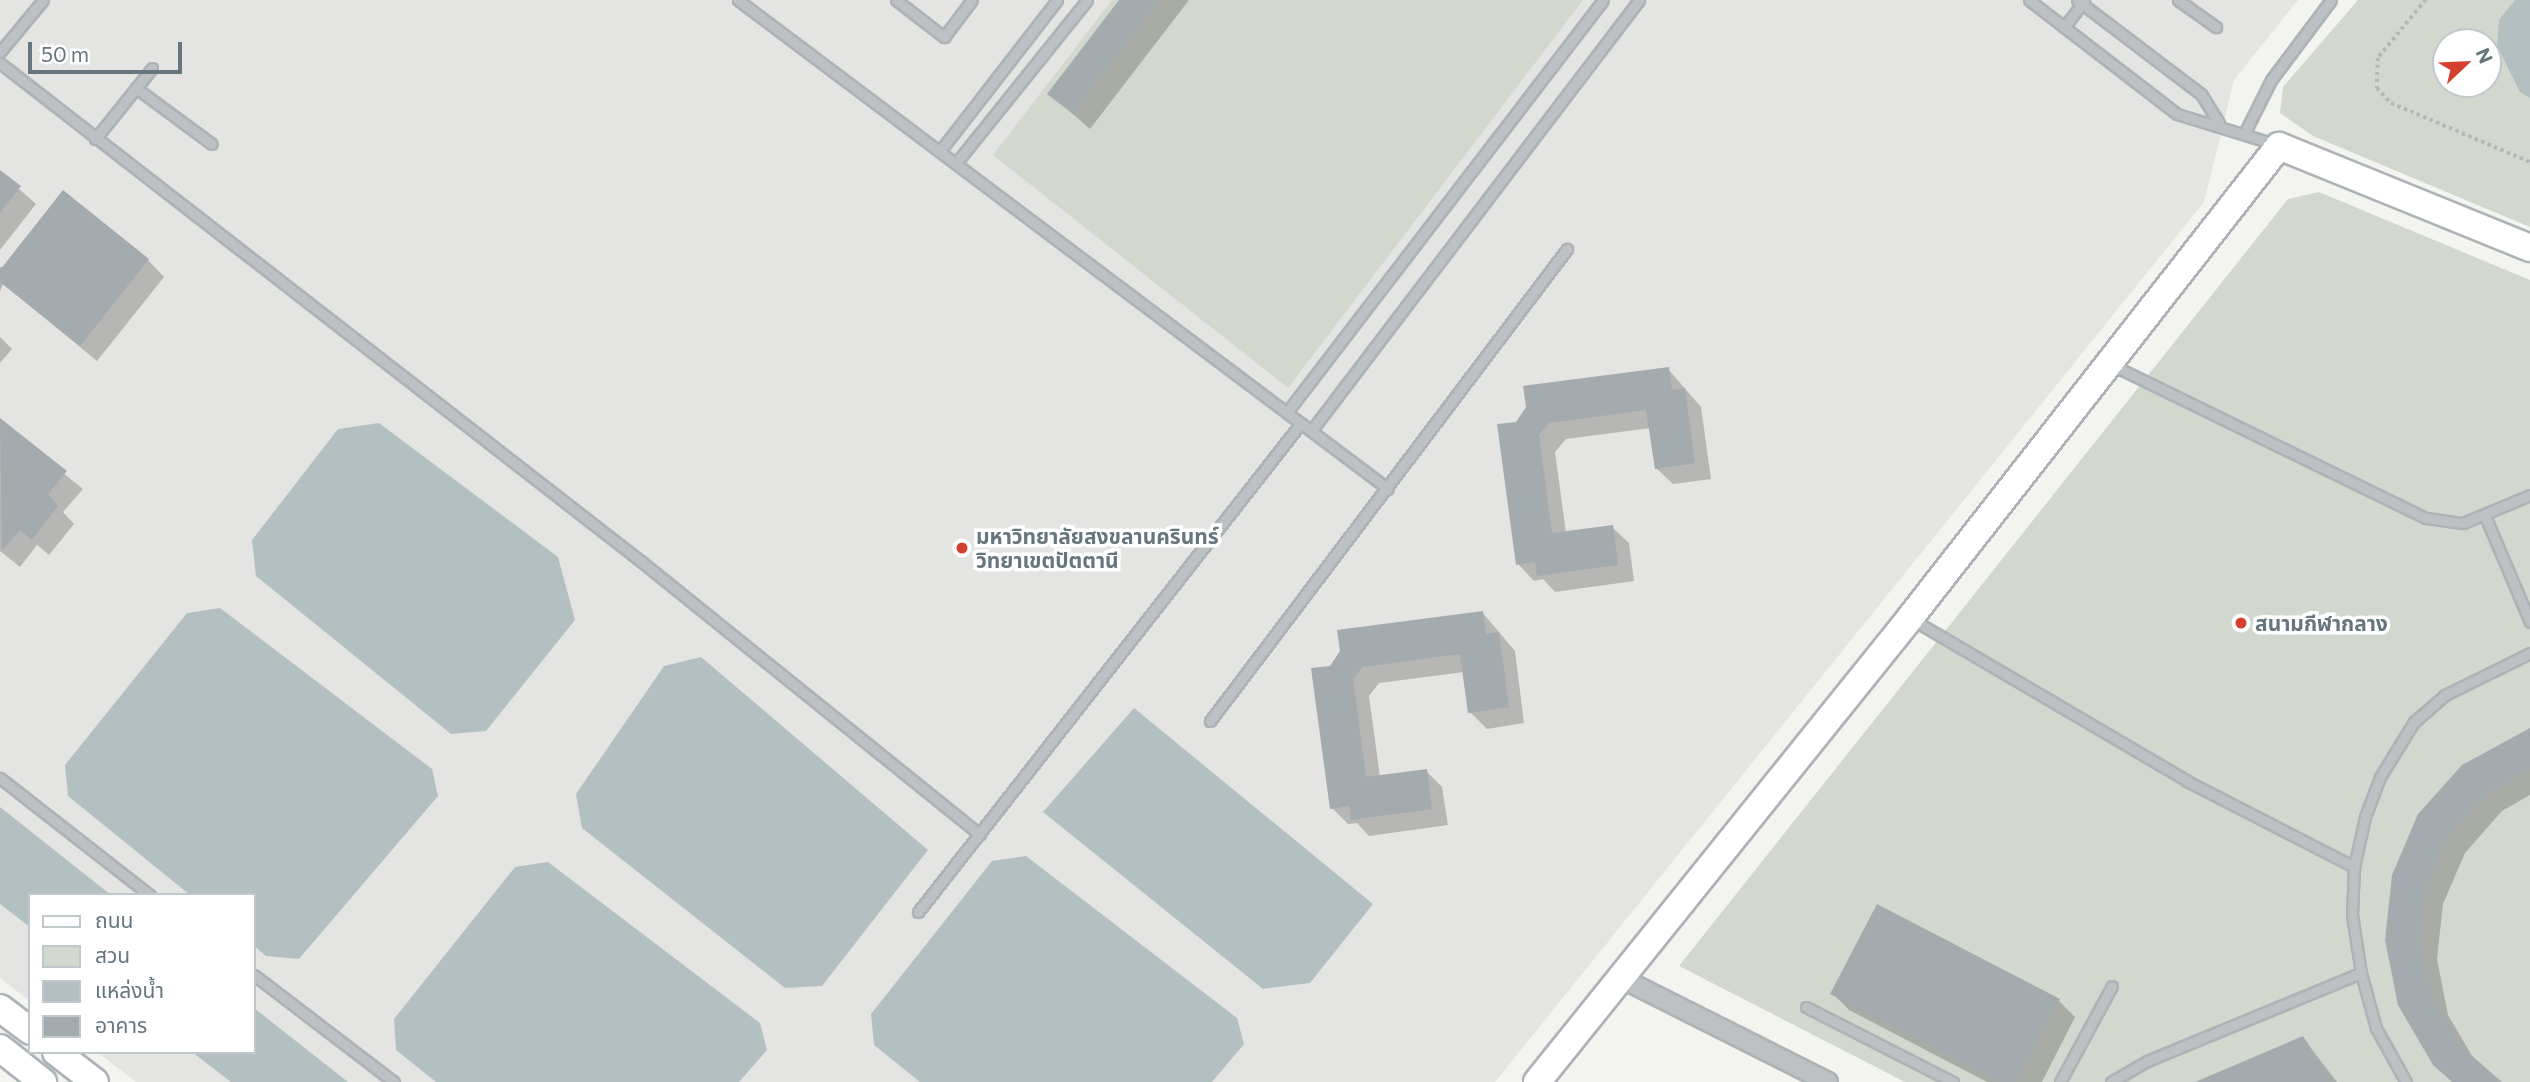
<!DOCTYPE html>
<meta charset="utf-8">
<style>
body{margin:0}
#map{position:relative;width:2530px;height:1082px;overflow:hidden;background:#f3f3f0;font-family:Commissioner,"Noto Sans Thai",sans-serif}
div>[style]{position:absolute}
.built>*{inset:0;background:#e4e4e3}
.green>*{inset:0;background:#d3d8cf}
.water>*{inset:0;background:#b3c0c2}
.shadow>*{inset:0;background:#0003}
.building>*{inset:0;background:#a3abae}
.path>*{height:3.5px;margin-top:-1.75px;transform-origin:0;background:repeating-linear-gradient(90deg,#b5b8ba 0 3.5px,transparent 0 7px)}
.roads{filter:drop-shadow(2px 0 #adb3b6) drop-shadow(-2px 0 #adb3b6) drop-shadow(0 2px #adb3b6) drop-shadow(0 -2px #adb3b6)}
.lane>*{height:9px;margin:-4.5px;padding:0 4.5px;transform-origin:4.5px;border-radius:4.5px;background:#bdc1c4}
.street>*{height:18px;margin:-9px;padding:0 9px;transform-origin:9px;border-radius:9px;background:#bdc1c4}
.secondary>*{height:26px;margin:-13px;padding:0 13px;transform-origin:13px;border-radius:13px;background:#fff}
.dots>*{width:19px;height:19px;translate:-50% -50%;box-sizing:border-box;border:4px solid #fff;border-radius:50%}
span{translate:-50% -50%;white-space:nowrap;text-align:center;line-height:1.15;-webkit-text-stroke:7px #fff;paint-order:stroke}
.poi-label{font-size:21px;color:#65767e;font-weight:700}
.left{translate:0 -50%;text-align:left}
.legend{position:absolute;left:28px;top:893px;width:228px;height:161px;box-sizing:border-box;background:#fff;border:2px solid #c1c8cb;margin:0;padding:9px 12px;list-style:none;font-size:21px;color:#65767e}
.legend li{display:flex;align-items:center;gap:14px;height:35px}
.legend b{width:35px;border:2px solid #c1c8cb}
.north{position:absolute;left:2432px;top:28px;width:70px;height:70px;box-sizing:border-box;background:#fff;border:2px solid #c1c8cb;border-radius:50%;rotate:67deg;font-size:19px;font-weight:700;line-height:28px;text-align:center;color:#65767e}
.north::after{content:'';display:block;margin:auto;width:24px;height:32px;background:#d34030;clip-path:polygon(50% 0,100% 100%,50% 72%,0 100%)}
.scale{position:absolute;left:28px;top:42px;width:154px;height:32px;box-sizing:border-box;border:4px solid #65767e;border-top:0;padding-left:9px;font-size:21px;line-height:24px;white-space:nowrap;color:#65767e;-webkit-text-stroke:5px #fff;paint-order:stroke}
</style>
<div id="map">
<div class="built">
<div style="clip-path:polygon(0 0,2298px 0,2234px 80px,2204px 202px,1495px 1082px,136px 1082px,97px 1052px,254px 1052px,254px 895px,30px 895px,30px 1001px,0 978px)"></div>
</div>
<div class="green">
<div style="clip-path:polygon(1112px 0,1583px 0,1288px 388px,993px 155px)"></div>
<div style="clip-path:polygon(evenodd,2358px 0,2530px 0,2530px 227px,2313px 136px,2280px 113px,2283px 87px,2358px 0,2446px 42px,2488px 42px,2488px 84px,2446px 84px,2446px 42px)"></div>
<div style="clip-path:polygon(2319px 192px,2530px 280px,2530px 1082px,1905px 1082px,1679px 966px,2288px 199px)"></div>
</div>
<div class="water">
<div style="clip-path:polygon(2515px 0,2530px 0,2530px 98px,2520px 92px,2497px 46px,2499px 20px)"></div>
<div style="clip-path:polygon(379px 423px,558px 557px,575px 620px,486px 731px,451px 734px,256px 576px,252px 540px,338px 429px)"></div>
<div style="clip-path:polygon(220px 608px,432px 769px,438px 796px,299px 959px,266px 956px,254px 946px,254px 895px,190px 895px,68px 796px,65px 765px,187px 613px)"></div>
<div style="clip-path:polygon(701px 657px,928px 850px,822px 986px,785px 988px,582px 828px,576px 794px,664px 666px)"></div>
<div style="clip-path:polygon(1134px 708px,1373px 904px,1310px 983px,1263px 989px,1043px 812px)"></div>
<div style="clip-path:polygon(0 807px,111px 895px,30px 895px,30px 927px,0 904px)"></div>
<div style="clip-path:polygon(1026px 856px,1237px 1018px,1244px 1044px,1212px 1082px,920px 1082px,874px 1045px,871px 1014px,992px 861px)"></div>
<div style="clip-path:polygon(548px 862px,760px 1023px,767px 1050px,739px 1082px,436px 1082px,396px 1050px,394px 1019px,515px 867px)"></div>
<div style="clip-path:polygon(254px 1008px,348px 1082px,231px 1082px,192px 1052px,254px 1052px)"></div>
</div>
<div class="shadow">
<div style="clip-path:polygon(1121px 0,1189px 0,1090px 129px,1050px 94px)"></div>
<div style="clip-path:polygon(0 172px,36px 204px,0 250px)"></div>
<div style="clip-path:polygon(148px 260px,164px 277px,97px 361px,3px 284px,0 292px,0 267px)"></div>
<div style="clip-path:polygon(0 337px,12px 349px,0 363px)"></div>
<div style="clip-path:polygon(1668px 369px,1701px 407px,1711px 479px,1673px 484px,1656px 468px,1651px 428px,1566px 439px,1555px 452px,1566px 533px,1612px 527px,1629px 543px,1634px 581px,1555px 592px,1543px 579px,1534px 581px,1518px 564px,1517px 423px)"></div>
<div style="clip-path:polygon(0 422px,83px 489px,63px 512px,74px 524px,49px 555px,37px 545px,20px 567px,0 551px)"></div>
<div style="clip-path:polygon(1482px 612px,1515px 651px,1524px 723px,1487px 729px,1470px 712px,1464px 672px,1379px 683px,1369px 696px,1380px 777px,1426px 771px,1442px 787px,1448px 825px,1369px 836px,1357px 823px,1348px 824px,1332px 808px,1331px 668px)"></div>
<div style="clip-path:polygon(2530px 732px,2530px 795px,2502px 811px,2465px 853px,2443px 904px,2437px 959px,2448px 1015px,2475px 1061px,2499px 1082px,2452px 1082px,2393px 875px)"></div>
<div style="clip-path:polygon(1832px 993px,2059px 1001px,2075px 1017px,2042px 1082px,1987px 1082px,1849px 1010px)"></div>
<div style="clip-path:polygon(2303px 1038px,2337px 1082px,2199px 1082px)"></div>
</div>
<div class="building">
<div style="clip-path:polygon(1119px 0,1160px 0,1073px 114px,1047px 94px)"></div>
<div style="clip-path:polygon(0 170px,21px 186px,0 213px)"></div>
<div style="clip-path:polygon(63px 190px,149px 259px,80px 346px,0 282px,0 270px)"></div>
<div style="clip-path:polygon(1669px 367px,1672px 390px,1685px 388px,1695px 463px,1655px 469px,1646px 410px,1549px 423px,1539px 435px,1552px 533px,1613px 525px,1618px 565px,1537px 576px,1535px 562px,1516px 565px,1497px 424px,1516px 422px,1526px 407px,1523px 386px)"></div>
<div style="clip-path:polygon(0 418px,67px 471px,48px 494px,58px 506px,32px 540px,20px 530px,2px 551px)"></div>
<div style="clip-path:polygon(1483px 611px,1486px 634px,1499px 632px,1509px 707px,1468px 713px,1460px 654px,1363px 667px,1353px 679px,1366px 777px,1427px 769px,1432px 809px,1351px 820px,1349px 806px,1330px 809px,1311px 668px,1330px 666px,1340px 651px,1337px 630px)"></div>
<div style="clip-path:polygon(2530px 728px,2530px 769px,2486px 795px,2449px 836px,2427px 887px,2421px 942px,2433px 996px,2462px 1047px,2502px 1082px,2452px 1082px,2433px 1065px,2398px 1005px,2385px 940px,2392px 875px,2418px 814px,2462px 765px)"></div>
<div style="clip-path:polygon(1877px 904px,2060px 999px,2017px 1082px,1999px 1082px,1830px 994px)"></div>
<div style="clip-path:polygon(2303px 1036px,2333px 1082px,2195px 1082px)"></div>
</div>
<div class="path">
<div style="left:2426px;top:0;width:75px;rotate:129.6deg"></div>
<div style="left:2378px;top:58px;width:30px;rotate:92deg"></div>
<div style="left:2377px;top:88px;width:21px;rotate:47deg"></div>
<div style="left:2391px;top:103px;width:151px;rotate:23deg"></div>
</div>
<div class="roads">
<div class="lane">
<div style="left:738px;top:0;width:813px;rotate:36.95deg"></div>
<div style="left:896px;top:0;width:61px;rotate:37.6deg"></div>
<div style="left:944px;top:37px;width:46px;rotate:-52.9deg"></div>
<div style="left:2029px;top:0;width:187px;rotate:37.6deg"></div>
<div style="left:2177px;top:114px;width:106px;rotate:17.1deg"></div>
<div style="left:2077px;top:0;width:156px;rotate:37.2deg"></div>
<div style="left:2201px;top:94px;width:34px;rotate:58deg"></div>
<div style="left:2178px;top:0;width:47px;rotate:35.4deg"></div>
<div style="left:2064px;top:27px;width:33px;rotate:-52deg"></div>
<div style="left:0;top:52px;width:67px;rotate:-50.4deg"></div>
<div style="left:0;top:63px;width:813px;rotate:37.86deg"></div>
<div style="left:642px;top:562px;width:434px;rotate:38.9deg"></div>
<div style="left:136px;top:88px;width:94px;rotate:36.4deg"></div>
<div style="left:2245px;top:132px;width:58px;rotate:-63.4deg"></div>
<div style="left:2271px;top:80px;width:100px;rotate:-53.1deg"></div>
<div style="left:95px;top:139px;width:91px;rotate:-51.2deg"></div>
<div style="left:940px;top:151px;width:191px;rotate:-52.2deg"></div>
<div style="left:956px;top:163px;width:209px;rotate:-51.2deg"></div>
<div style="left:2112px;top:365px;width:349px;rotate:26deg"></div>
<div style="left:2426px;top:518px;width:37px;rotate:8deg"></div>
<div style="left:2463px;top:523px;width:73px;rotate:-22.7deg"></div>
<div style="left:1287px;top:412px;width:519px;rotate:-52.51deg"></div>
<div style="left:1311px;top:431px;width:542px;rotate:-52.73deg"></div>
<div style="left:2485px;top:516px;width:115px;rotate:67deg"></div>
<div style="left:1913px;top:620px;width:318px;rotate:30.4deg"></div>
<div style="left:2187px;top:781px;width:188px;rotate:27.2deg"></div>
<div style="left:1210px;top:721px;width:592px;rotate:-52.9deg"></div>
<div style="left:0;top:778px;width:190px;rotate:38deg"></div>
<div style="left:918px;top:912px;width:621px;rotate:-51.93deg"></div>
<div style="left:254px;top:975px;width:176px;rotate:37.4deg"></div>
<div style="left:1806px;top:1007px;width:165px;rotate:27deg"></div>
<div style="left:2060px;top:1082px;width:109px;rotate:-61.6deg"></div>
<div style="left:2111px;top:1082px;width:42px;rotate:-30.3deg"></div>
<div style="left:2147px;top:1061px;width:231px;rotate:-22.4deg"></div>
<div style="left:2406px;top:1082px;width:62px;rotate:-119.1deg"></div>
<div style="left:2376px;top:1028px;width:57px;rotate:-105.3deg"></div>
<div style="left:2361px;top:973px;width:59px;rotate:-98.8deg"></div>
<div style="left:2352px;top:915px;width:48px;rotate:-87.6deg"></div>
<div style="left:2354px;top:867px;width:51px;rotate:-77.6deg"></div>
<div style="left:2365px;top:817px;width:43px;rotate:-69.4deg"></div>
<div style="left:2380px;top:777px;width:65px;rotate:-58.3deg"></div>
<div style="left:2414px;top:722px;width:41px;rotate:-41.1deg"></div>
<div style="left:2445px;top:695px;width:95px;rotate:-26.3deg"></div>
</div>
<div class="street">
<div style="left:1619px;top:977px;width:234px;rotate:26.7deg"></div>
</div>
<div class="secondary">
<div style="left:0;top:1008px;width:38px;rotate:37deg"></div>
<div style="left:0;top:1048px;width:55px;rotate:38.3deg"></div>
<div style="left:56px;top:1052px;width:49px;rotate:37.6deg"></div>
<div style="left:1537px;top:1082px;width:595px;rotate:-51.2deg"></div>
<div style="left:1910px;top:618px;width:599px;rotate:-51.98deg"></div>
<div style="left:2279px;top:146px;width:271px;rotate:22.1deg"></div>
</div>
</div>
<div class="dots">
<div style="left:962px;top:548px;background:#d34030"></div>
<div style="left:2241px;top:623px;background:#d34030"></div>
</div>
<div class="poi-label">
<span class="left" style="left:976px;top:548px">มหาวิทยาลัยสงขลานครินทร์<br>วิทยาเขตปัตตานี</span>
<span class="left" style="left:2255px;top:623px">สนามกีฬากลาง</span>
</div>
<ul class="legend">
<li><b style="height:9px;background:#fff"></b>ถนน</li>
<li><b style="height:19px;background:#d3d8cf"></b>สวน</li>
<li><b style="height:19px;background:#b3c0c2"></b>แหล่งน้ำ</li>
<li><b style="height:19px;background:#a3abae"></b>อาคาร</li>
</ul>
<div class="north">N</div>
<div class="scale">50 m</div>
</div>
